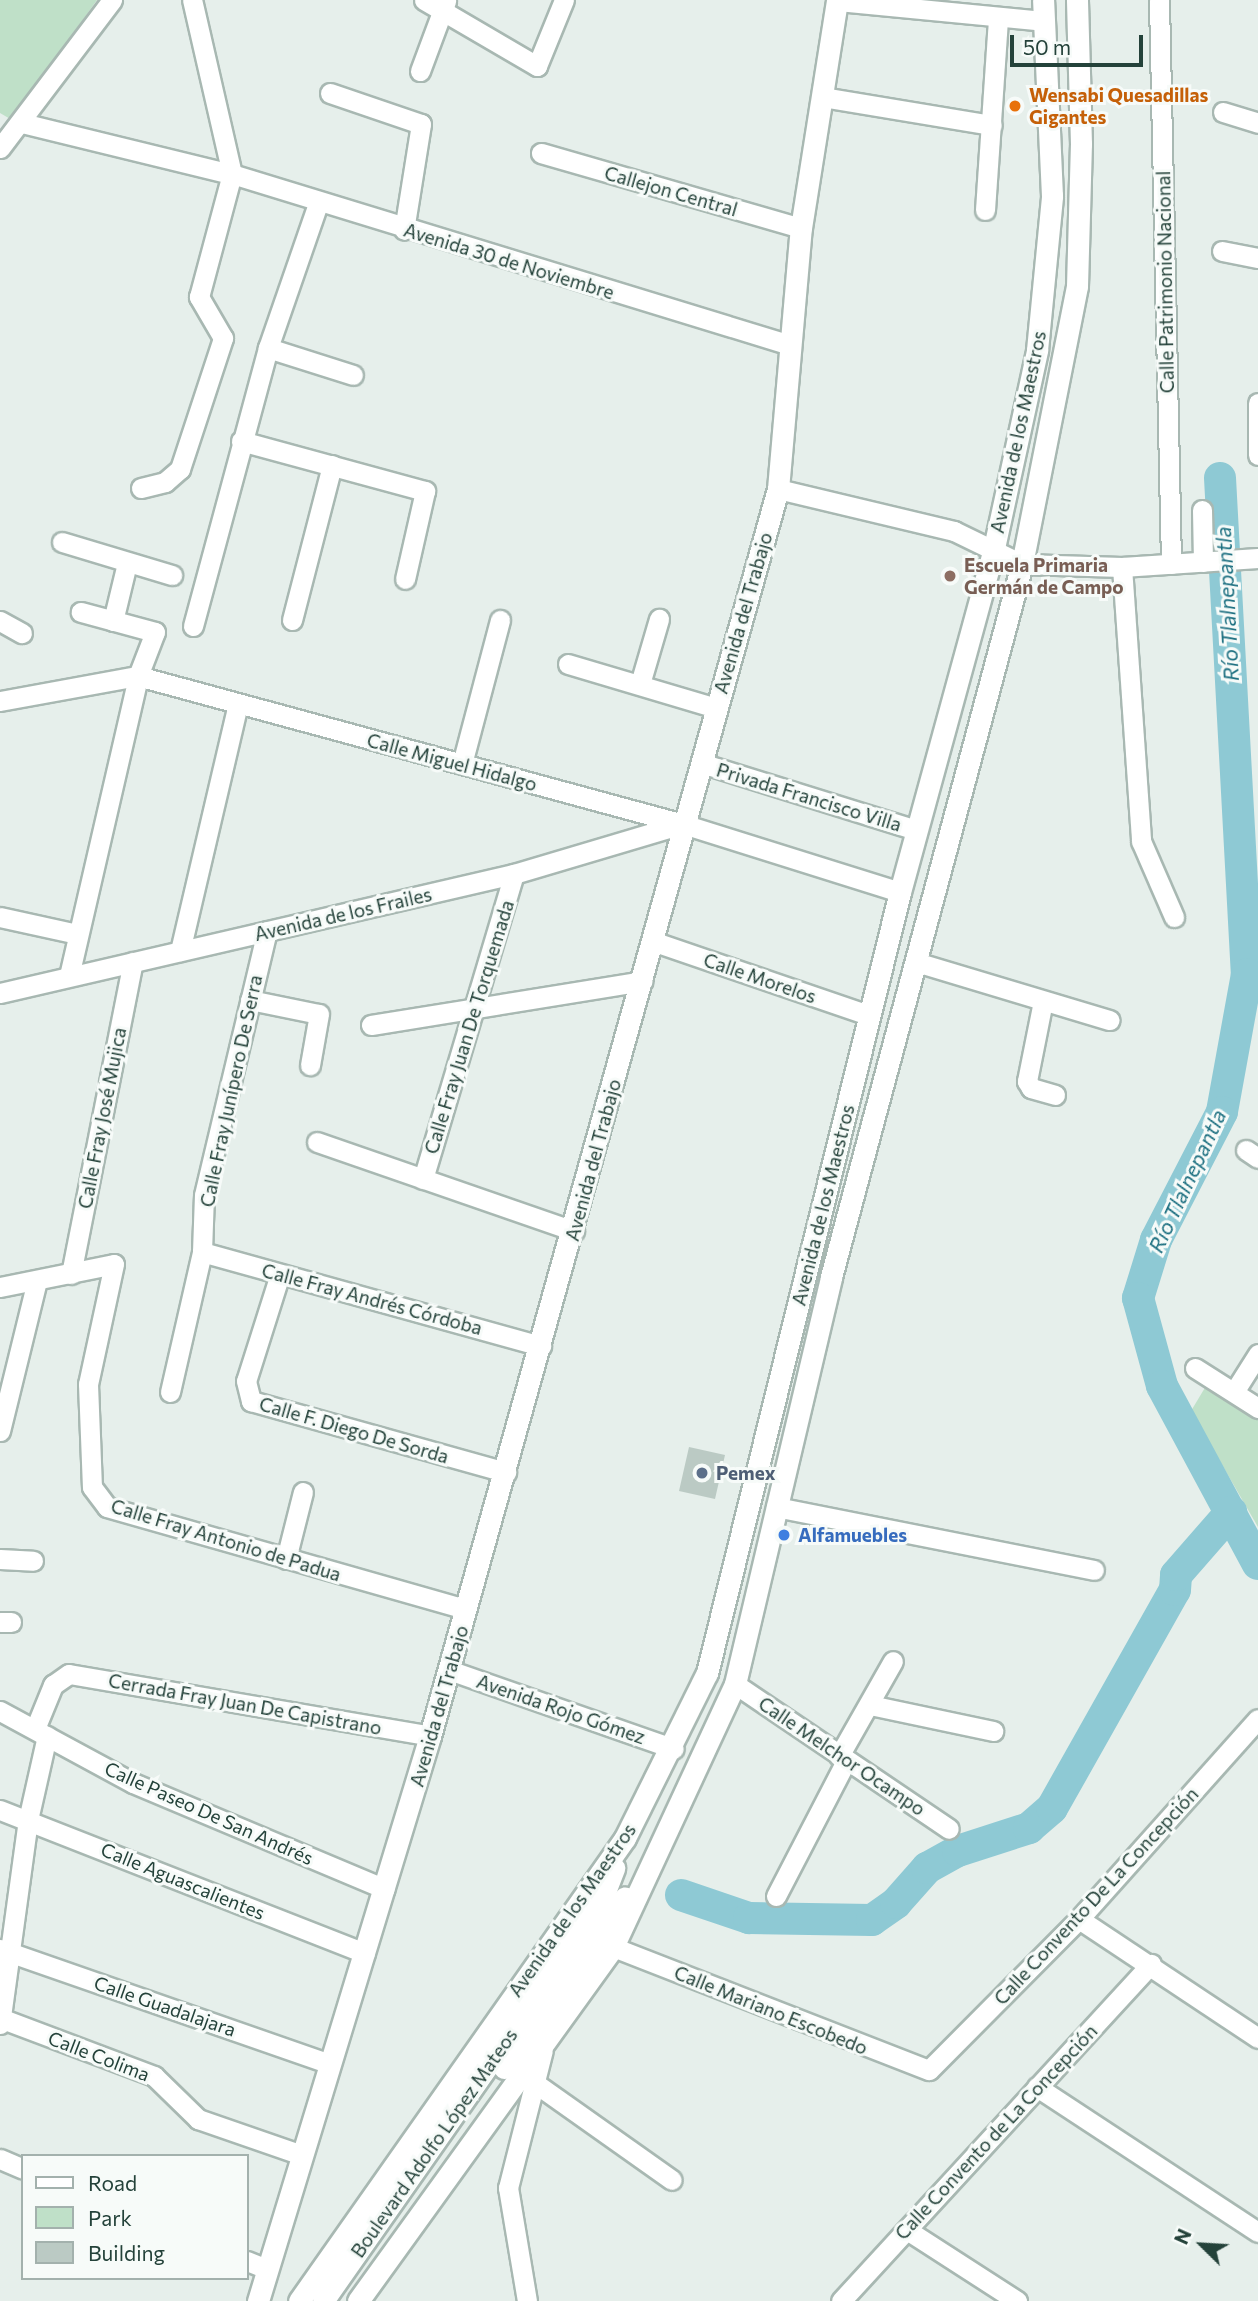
<!DOCTYPE html>
<meta charset="utf-8">
<style>
body{margin:0}
#map{position:relative;width:1258px;height:2301px;overflow:hidden;background:#e6efeb;font-family:Commissioner,sans-serif}
div>[style]{position:absolute}
.green>*{inset:0;background:#bfe0c8}
.river>*{height:32px;margin:-16px;padding:0 16px;transform-origin:16px;border-radius:16px;background:#8ec9d4}
.building>*{inset:0;background:#bbcac4}
.roads{filter:drop-shadow(2px 0 #a8b8b2) drop-shadow(-2px 0 #a8b8b2) drop-shadow(0 2px #a8b8b2) drop-shadow(0 -2px #a8b8b2)}
.street>*{height:19px;margin:-9.5px;padding:0 9.5px;transform-origin:9.5px;border-radius:9.5px;background:#fff}
.secondary>*{height:21px;margin:-10.5px;padding:0 10.5px;transform-origin:10.5px;border-radius:10.5px;background:#fff}
.dots>*{width:19px;height:19px;translate:-50% -50%;box-sizing:border-box;border:4px solid #f7fbf9;border-radius:50%}
span{translate:-50% -50%;white-space:nowrap;text-align:center;line-height:1.15;-webkit-text-stroke:6px #f7fbf9;paint-order:stroke}
.food-label{font-size:19px;color:#c56008;font-weight:700}
.left{translate:0 -50%;text-align:left}
.street-label{font-size:19px;color:#24423a}
.education-label{font-size:19px;color:#785e54;font-weight:700}
.service-label{font-size:19px;color:#4e5e75;font-weight:700}
.shop-label{font-size:19px;color:#366cbe;font-weight:700}
.water-label{font-size:21px;color:#1c6f80;font-style:italic}
.legend{position:absolute;left:21px;top:2154px;width:228px;height:126px;box-sizing:border-box;background:#f7fbf9;border:2px solid #a3b1ad;margin:0;padding:9px 12px;list-style:none;font-size:21px;color:#24423a}
.legend li{display:flex;align-items:center;gap:14px;height:35px}
.legend b{width:35px;border:2px solid #a3b1ad}
.north{position:absolute;left:1167px;top:2210px;width:70px;height:70px;-webkit-text-stroke:5px #f7fbf9;paint-order:stroke;rotate:294deg;font-size:19px;font-weight:700;line-height:28px;text-align:center;color:#24423a}
.north::after{content:'';display:block;margin:auto;width:24px;height:32px;background:#24423a;clip-path:polygon(50% 0,100% 100%,50% 72%,0 100%)}
.scale{position:absolute;left:1010px;top:35px;width:133px;height:32px;box-sizing:border-box;border:4px solid #24423a;border-top:0;padding-left:9px;font-size:21px;line-height:24px;white-space:nowrap;color:#24423a;-webkit-text-stroke:5px #f7fbf9;paint-order:stroke}
</style>
<div id="map">
<div class="green">
<div style="clip-path:polygon(0 0,97px 0,12px 120px,0 113px)"></div>
<div style="clip-path:polygon(1209px 1381px,1258px 1413px,1258px 1527px,1191px 1411px)"></div>
</div>
<div class="river">
<div style="left:1220px;top:478px;width:497px;rotate:86.9deg"></div>
<div style="left:1247px;top:974px;width:140px;rotate:100.3deg"></div>
<div style="left:1222px;top:1112px;width:144px;rotate:117.3deg"></div>
<div style="left:1156px;top:1240px;width:61px;rotate:107.2deg"></div>
<div style="left:1138px;top:1298px;width:91px;rotate:74.7deg"></div>
<div style="left:1162px;top:1386px;width:202px;rotate:61.7deg"></div>
<div style="left:681px;top:1895px;width:72px;rotate:18.7deg"></div>
<div style="left:749px;top:1918px;width:123px;rotate:0.9deg"></div>
<div style="left:872px;top:1920px;width:29px;rotate:-35deg"></div>
<div style="left:896px;top:1903px;width:47px;rotate:-48.5deg"></div>
<div style="left:927px;top:1868px;width:35px;rotate:-29deg"></div>
<div style="left:958px;top:1851px;width:75px;rotate:-17.9deg"></div>
<div style="left:1029px;top:1828px;width:30px;rotate:-41deg"></div>
<div style="left:1052px;top:1808px;width:250px;rotate:-60.6deg"></div>
<div style="left:1175px;top:1590px;width:15px;rotate:-86deg"></div>
<div style="left:1176px;top:1575px;width:84px;rotate:-48.9deg"></div>
</div>
<div class="building">
<div style="clip-path:polygon(689px 1447px,725px 1455px,715px 1499px,679px 1491px)"></div>
</div>
<div class="roads">
<div class="street">
<div style="left:424px;top:0;width:131px;rotate:30.3deg"></div>
<div style="left:537px;top:66px;width:71px;rotate:-67.8deg"></div>
<div style="left:1159px;top:0;width:564px;rotate:88.78deg"></div>
<div style="left:837px;top:1px;width:208px;rotate:5.5deg"></div>
<div style="left:420px;top:71px;width:75px;rotate:-69.6deg"></div>
<div style="left:330px;top:93px;width:96px;rotate:18.8deg"></div>
<div style="left:421px;top:124px;width:107px;rotate:99.1deg"></div>
<div style="left:822px;top:97px;width:172px;rotate:9.4deg"></div>
<div style="left:1223px;top:112px;width:37px;rotate:17deg"></div>
<div style="left:22px;top:123px;width:216px;rotate:13.7deg"></div>
<div style="left:232px;top:174px;width:580px;rotate:17.03deg"></div>
<div style="left:0;top:148px;width:186px;rotate:-52.9deg"></div>
<div style="left:541px;top:153px;width:271px;rotate:16.1deg"></div>
<div style="left:985px;top:210px;width:192px;rotate:-86.1deg"></div>
<div style="left:1222px;top:251px;width:37px;rotate:11deg"></div>
<div style="left:268px;top:348px;width:89px;rotate:17.6deg"></div>
<div style="left:1258px;top:403px;width:52px;rotate:90deg"></div>
<div style="left:241px;top:441px;width:191px;rotate:15.2deg"></div>
<div style="left:425px;top:491px;width:90px;rotate:102.8deg"></div>
<div style="left:141px;top:488px;width:25px;rotate:-14deg"></div>
<div style="left:165px;top:482px;width:20px;rotate:-41deg"></div>
<div style="left:180px;top:469px;width:138px;rotate:-71.8deg"></div>
<div style="left:223px;top:338px;width:48px;rotate:-120.3deg"></div>
<div style="left:199px;top:297px;width:127px;rotate:-75deg"></div>
<div style="left:232px;top:174px;width:179px;rotate:-102.9deg"></div>
<div style="left:778px;top:489px;width:181px;rotate:13.4deg"></div>
<div style="left:954px;top:531px;width:76px;rotate:25.9deg"></div>
<div style="left:1022px;top:564px;width:100px;rotate:1.7deg"></div>
<div style="left:1122px;top:567px;width:136px;rotate:-3.8deg"></div>
<div style="left:1202px;top:510px;width:52px;rotate:88.9deg"></div>
<div style="left:62px;top:542px;width:115px;rotate:16.7deg"></div>
<div style="left:1122px;top:567px;width:275px;rotate:86deg"></div>
<div style="left:1141px;top:841px;width:83px;rotate:66.5deg"></div>
<div style="left:292px;top:620px;width:160px;rotate:-75.5deg"></div>
<div style="left:0;top:621px;width:25px;rotate:29deg"></div>
<div style="left:113px;top:621px;width:60px;rotate:-76.4deg"></div>
<div style="left:193px;top:626px;width:288px;rotate:-74.9deg"></div>
<div style="left:268px;top:348px;width:152px;rotate:-70.9deg"></div>
<div style="left:568px;top:664px;width:155px;rotate:16.5deg"></div>
<div style="left:640px;top:684px;width:68px;rotate:-73.7deg"></div>
<div style="left:0;top:701px;width:140px;rotate:-10.3deg"></div>
<div style="left:138px;top:676px;width:565px;rotate:15.19deg"></div>
<div style="left:683px;top:824px;width:227px;rotate:17.4deg"></div>
<div style="left:701px;top:763px;width:225px;rotate:17.3deg"></div>
<div style="left:462px;top:764px;width:149px;rotate:-75.2deg"></div>
<div style="left:0;top:917px;width:79px;rotate:12.4deg"></div>
<div style="left:652px;top:941px;width:228px;rotate:18.9deg"></div>
<div style="left:180px;top:951px;width:254px;rotate:-76.8deg"></div>
<div style="left:916px;top:962px;width:202px;rotate:16.7deg"></div>
<div style="left:69px;top:976px;width:308px;rotate:-77deg"></div>
<div style="left:138px;top:676px;width:47px;rotate:-68.9deg"></div>
<div style="left:155px;top:632px;width:77px;rotate:-164.9deg"></div>
<div style="left:0;top:993px;width:528px;rotate:-13.04deg"></div>
<div style="left:514px;top:874px;width:175px;rotate:-16.6deg"></div>
<div style="left:250px;top:1000px;width:70px;rotate:11.5deg"></div>
<div style="left:319px;top:1014px;width:52px;rotate:100deg"></div>
<div style="left:1043px;top:1001px;width:82px;rotate:101.3deg"></div>
<div style="left:1027px;top:1081px;width:8px;rotate:60deg"></div>
<div style="left:1031px;top:1088px;width:25px;rotate:16deg"></div>
<div style="left:371px;top:1025px;width:275px;rotate:-9.2deg"></div>
<div style="left:317px;top:1142px;width:272px;rotate:19.1deg"></div>
<div style="left:1246px;top:1150px;width:14px;rotate:34deg"></div>
<div style="left:423px;top:1179px;width:318px;rotate:-73.4deg"></div>
<div style="left:202px;top:1252px;width:352px;rotate:15.5deg"></div>
<div style="left:71px;top:1274px;width:318px;rotate:-78.8deg"></div>
<div style="left:280px;top:1274px;width:112px;rotate:107.6deg"></div>
<div style="left:246px;top:1381px;width:21px;rotate:76deg"></div>
<div style="left:251px;top:1401px;width:265px;rotate:15.6deg"></div>
<div style="left:0;top:1287px;width:116px;rotate:-11.4deg"></div>
<div style="left:114px;top:1264px;width:123px;rotate:102.2deg"></div>
<div style="left:88px;top:1384px;width:103px;rotate:87.8deg"></div>
<div style="left:92px;top:1487px;width:25px;rotate:53deg"></div>
<div style="left:107px;top:1507px;width:373px;rotate:15.9deg"></div>
<div style="left:1195px;top:1368px;width:75px;rotate:32.4deg"></div>
<div style="left:170px;top:1392px;width:144px;rotate:-77.1deg"></div>
<div style="left:202px;top:1252px;width:57px;rotate:-88deg"></div>
<div style="left:204px;top:1195px;width:271px;rotate:-76.6deg"></div>
<div style="left:1234px;top:1392px;width:45px;rotate:-57.7deg"></div>
<div style="left:0;top:1431px;width:155px;rotate:-76.2deg"></div>
<div style="left:776px;top:1507px;width:324px;rotate:11.2deg"></div>
<div style="left:0;top:1559px;width:33px;rotate:3deg"></div>
<div style="left:286px;top:1559px;width:69px;rotate:-75.8deg"></div>
<div style="left:0;top:1622px;width:11px"></div>
<div style="left:449px;top:1670px;width:238px;rotate:19.3deg"></div>
<div style="left:735px;top:1684px;width:258px;rotate:34.1deg"></div>
<div style="left:870px;top:1705px;width:126px;rotate:11.9deg"></div>
<div style="left:0;top:1711px;width:151px;rotate:28.4deg"></div>
<div style="left:133px;top:1783px;width:273px;rotate:22.8deg"></div>
<div style="left:35px;top:1729px;width:48px;rotate:-67.8deg"></div>
<div style="left:53px;top:1685px;width:19px;rotate:-35deg"></div>
<div style="left:69px;top:1674px;width:366px;rotate:9.7deg"></div>
<div style="left:839px;top:1756px;width:109px;rotate:-60.4deg"></div>
<div style="left:0;top:1810px;width:392px;rotate:21.4deg"></div>
<div style="left:776px;top:1896px;width:152px;rotate:-62.6deg"></div>
<div style="left:1079px;top:1919px;width:215px;rotate:33.6deg"></div>
<div style="left:613px;top:1947px;width:339px;rotate:21.3deg"></div>
<div style="left:929px;top:2070px;width:213px;rotate:-45.2deg"></div>
<div style="left:1079px;top:1919px;width:268px;rotate:-48.2deg"></div>
<div style="left:0;top:1949px;width:350px;rotate:19.2deg"></div>
<div style="left:0;top:2018px;width:165px;rotate:20.6deg"></div>
<div style="left:154px;top:2076px;width:62px;rotate:44.3deg"></div>
<div style="left:198px;top:2119px;width:110px;rotate:19.1deg"></div>
<div style="left:0;top:2024px;width:206px;rotate:-82.2deg"></div>
<div style="left:28px;top:1820px;width:86px;rotate:-77.3deg"></div>
<div style="left:532px;top:2081px;width:171px;rotate:35.3deg"></div>
<div style="left:1037px;top:2087px;width:264px;rotate:33.3deg"></div>
<div style="left:0;top:2159px;width:25px;rotate:23deg"></div>
<div style="left:907px;top:2230px;width:131px;rotate:32.8deg"></div>
<div style="left:247px;top:2261px;width:22px;rotate:22deg"></div>
<div style="left:527px;top:2301px;width:115px;rotate:-99.5deg"></div>
<div style="left:508px;top:2188px;width:142px;rotate:-75.8deg"></div>
<div style="left:841px;top:2301px;width:458px;rotate:-47.4deg"></div>
</div>
<div class="secondary">
<div style="left:504px;top:2068px;width:209px;rotate:-54.7deg"></div>
<div style="left:258px;top:2301px;width:591px;rotate:-73.07deg"></div>
<div style="left:430px;top:1736px;width:1295px;rotate:-74.41deg"></div>
<div style="left:778px;top:489px;width:262px;rotate:-85deg"></div>
<div style="left:801px;top:228px;width:231px;rotate:-81deg"></div>
<div style="left:299px;top:2301px;width:566px;rotate:-54.85deg"></div>
<div style="left:625px;top:1838px;width:184px;rotate:-63.6deg"></div>
<div style="left:707px;top:1673px;width:804px;rotate:-76.12deg"></div>
<div style="left:900px;top:892px;width:357px;rotate:-74.7deg"></div>
<div style="left:994px;top:548px;width:203px;rotate:-77.7deg"></div>
<div style="left:1037px;top:350px;width:155px;rotate:-84.4deg"></div>
<div style="left:1052px;top:196px;width:196px;rotate:-92.6deg"></div>
<div style="left:323px;top:2301px;width:483px;rotate:-55deg"></div>
<div style="left:600px;top:1905px;width:40px;rotate:-69deg"></div>
<div style="left:358px;top:2301px;width:436px;rotate:-54.2deg"></div>
<div style="left:613px;top:1947px;width:290px;rotate:-65.1deg"></div>
<div style="left:735px;top:1684px;width:418px;rotate:-76.7deg"></div>
<div style="left:831px;top:1277px;width:738px;rotate:-75deg"></div>
<div style="left:1022px;top:564px;width:283px;rotate:-78.8deg"></div>
<div style="left:1077px;top:286px;width:142px;rotate:-88.4deg"></div>
<div style="left:1081px;top:144px;width:144px;rotate:-91.6deg"></div>
</div>
</div>
<div class="dots">
<div style="left:1015px;top:106px;background:#e8710a"></div>
<div style="left:950px;top:576px;background:#8d6e63"></div>
<div style="left:702px;top:1473px;background:#5c6f8a"></div>
<div style="left:784px;top:1535px;background:#3f7fe0"></div>
</div>
<div class="food-label">
<span class="left" style="left:1029px;top:106px">Wensabi Quesadillas<br>Gigantes</span>
</div>
<div class="street-label">
<span style="left:671px;top:191px;rotate:16deg">Callejon Central</span>
<span style="left:509px;top:261px;rotate:17deg">Avenida 30 de Noviembre</span>
<span style="left:1165px;top:282px;rotate:-91deg">Calle Patrimonio Nacional</span>
<span style="left:1018px;top:432px;rotate:-78deg">Avenida de los Maestros</span>
<span style="left:743px;top:613px;rotate:-74deg">Avenida del Trabajo</span>
<span style="left:452px;top:762px;rotate:15deg">Calle Miguel Hidalgo</span>
<span style="left:809px;top:797px;rotate:17deg">Privada Francisco Villa</span>
<span style="left:343px;top:914px;rotate:-13deg">Avenida de los Frailes</span>
<span style="left:760px;top:978px;rotate:19deg">Calle Morelos</span>
<span style="left:469px;top:1027px;rotate:-73deg">Calle Fray Juan De Torquemada</span>
<span style="left:231px;top:1091px;rotate:-78deg">Calle Fray Junípero De Serra</span>
<span style="left:102px;top:1118px;rotate:-79deg">Calle Fray José Mujica</span>
<span style="left:593px;top:1160px;rotate:-75deg">Avenida del Trabajo</span>
<span style="left:823px;top:1205px;rotate:-76deg">Avenida de los Maestros</span>
<span style="left:372px;top:1299px;rotate:15deg">Calle Fray Andrés Córdoba</span>
<span style="left:354px;top:1430px;rotate:16deg">Calle F. Diego De Sorda</span>
<span style="left:226px;top:1540px;rotate:17deg">Calle Fray Antonio de Padua</span>
<span style="left:245px;top:1704px;rotate:10deg">Cerrada Fray Juan De Capistrano</span>
<span style="left:439px;top:1706px;rotate:-74deg">Avenida del Trabajo</span>
<span style="left:561px;top:1709px;rotate:19deg">Avenida Rojo Gómez</span>
<span style="left:842px;top:1756px;rotate:34deg">Calle Melchor Ocampo</span>
<span style="left:209px;top:1813px;rotate:24deg">Calle Paseo De San Andrés</span>
<span style="left:183px;top:1881px;rotate:22deg">Calle Aguascalientes</span>
<span style="left:1096px;top:1896px;rotate:-47deg">Calle Convento De La Concepción</span>
<span style="left:572px;top:1910px;rotate:-55deg">Avenida de los Maestros</span>
<span style="left:165px;top:2006px;rotate:19deg">Calle Guadalajara</span>
<span style="left:771px;top:2010px;rotate:22deg">Calle Mariano Escobedo</span>
<span style="left:99px;top:2056px;rotate:21deg">Calle Colima</span>
<span style="left:996px;top:2132px;rotate:-47deg">Calle Convento de La Concepción</span>
<span style="left:434px;top:2143px;rotate:-55deg">Boulevard Adolfo López Mateos</span>
</div>
<div class="education-label">
<span class="left" style="left:964px;top:576px">Escuela Primaria<br>Germán de Campo</span>
</div>
<div class="service-label">
<span class="left" style="left:716px;top:1473px">Pemex</span>
</div>
<div class="shop-label">
<span class="left" style="left:798px;top:1535px">Alfamuebles</span>
</div>
<div class="water-label">
<span style="left:1227px;top:604px;rotate:-93deg">Río Tlalnepantla</span>
<span style="left:1187px;top:1181px;rotate:-65deg">Río Tlalnepantla</span>
</div>
<ul class="legend">
<li><b style="height:9px;background:#fff"></b>Road</li>
<li><b style="height:19px;background:#bfe0c8"></b>Park</li>
<li><b style="height:19px;background:#bbcac4"></b>Building</li>
</ul>
<div class="north">N</div>
<div class="scale">50 m</div>
</div>
